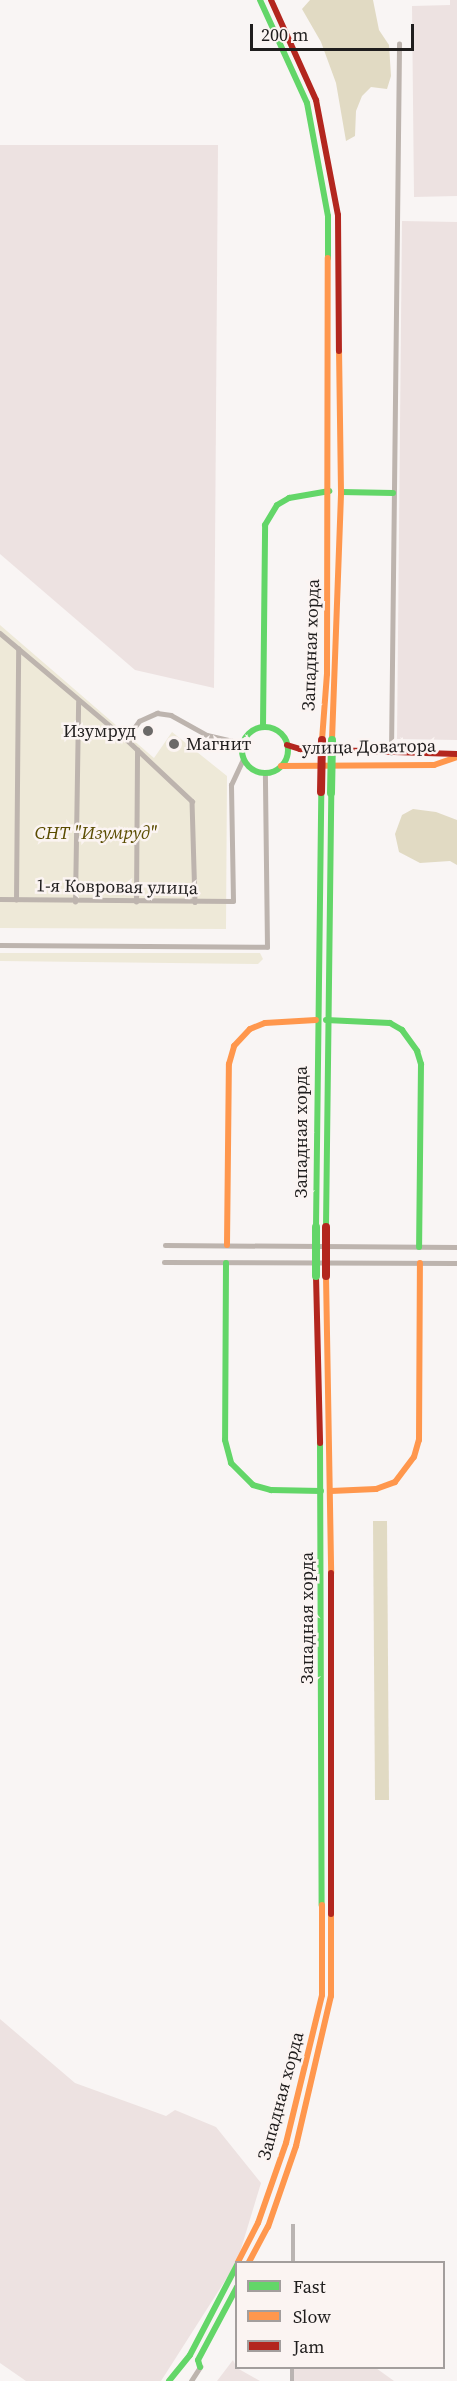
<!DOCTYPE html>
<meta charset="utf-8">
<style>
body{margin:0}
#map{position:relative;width:457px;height:2381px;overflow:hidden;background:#f9f5f4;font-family:"Source Serif 4",serif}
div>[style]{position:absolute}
.built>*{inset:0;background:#ede2e1}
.green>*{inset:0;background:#eee9d8}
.forest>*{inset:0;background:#e1dac3}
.street>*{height:4.5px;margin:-2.25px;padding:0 2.25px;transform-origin:2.25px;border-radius:2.25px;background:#bdb4ae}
.fast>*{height:6px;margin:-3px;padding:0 3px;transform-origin:3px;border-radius:3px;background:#63d668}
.fast>.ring{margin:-3px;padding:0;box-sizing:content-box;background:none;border:6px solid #63d668;border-radius:50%}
.slow>*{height:6px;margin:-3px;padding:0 3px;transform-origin:3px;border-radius:3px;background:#ff974d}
.jam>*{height:6px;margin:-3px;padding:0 3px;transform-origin:3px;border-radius:3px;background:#b3261e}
.rail>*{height:4px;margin-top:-2px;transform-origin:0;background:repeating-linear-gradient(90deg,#fbf4f2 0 4.5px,#bab4b2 0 9px);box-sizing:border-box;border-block:2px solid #bab4b2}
.fast-bridge>*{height:8px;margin:-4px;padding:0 4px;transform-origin:4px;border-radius:4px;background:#63d668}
.jam-bridge>*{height:8px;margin:-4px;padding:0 4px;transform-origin:4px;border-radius:4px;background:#b3261e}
.dots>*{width:16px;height:16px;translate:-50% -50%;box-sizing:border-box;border:3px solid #fbf4f2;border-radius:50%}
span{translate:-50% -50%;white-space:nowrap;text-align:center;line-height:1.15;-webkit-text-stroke:5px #fbf4f2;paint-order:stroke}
.street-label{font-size:18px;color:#1f1d1d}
.poi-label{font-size:18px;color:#1f1d1d}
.right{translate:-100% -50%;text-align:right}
.left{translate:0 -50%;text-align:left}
.park-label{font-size:18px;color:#5a4c00;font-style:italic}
.legend{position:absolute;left:235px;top:2261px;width:210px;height:108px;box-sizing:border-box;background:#fbf4f2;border:2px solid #a39e9d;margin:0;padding:8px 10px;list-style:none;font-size:18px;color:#1f1d1d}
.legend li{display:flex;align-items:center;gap:12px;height:30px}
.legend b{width:30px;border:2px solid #a39e9d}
.scale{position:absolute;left:250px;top:24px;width:164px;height:27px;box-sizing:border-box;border:3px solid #1f1d1d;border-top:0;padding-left:8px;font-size:18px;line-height:21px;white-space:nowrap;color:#1f1d1d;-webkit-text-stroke:4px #fbf4f2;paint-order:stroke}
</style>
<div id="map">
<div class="built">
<div style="clip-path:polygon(450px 0,457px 0,457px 196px,414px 197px,412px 6px,450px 5px)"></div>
<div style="clip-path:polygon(0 145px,218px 145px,214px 688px,135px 670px,0 554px)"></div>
<div style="clip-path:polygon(402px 221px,457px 222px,457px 740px,397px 739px)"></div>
<div style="clip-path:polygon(0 2019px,75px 2083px,166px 2116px,175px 2110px,216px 2127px,261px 2183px,237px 2262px,161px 2381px,26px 2381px,0 2363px)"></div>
<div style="clip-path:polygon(233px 2360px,237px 2368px,260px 2381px,217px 2381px)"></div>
<div style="clip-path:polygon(292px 2368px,376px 2368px,394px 2381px,292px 2381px)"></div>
</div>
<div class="green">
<div style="clip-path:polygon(0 625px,154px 758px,172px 732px,227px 776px,226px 929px,0 928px)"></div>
<div style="clip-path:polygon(0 953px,260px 953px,263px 959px,258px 964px,0 961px)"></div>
</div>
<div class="forest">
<div style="clip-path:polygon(310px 0,373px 0,379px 30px,389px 45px,391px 76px,387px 89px,371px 87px,362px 96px,356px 111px,355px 136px,346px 141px,336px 83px,321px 42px,302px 9px)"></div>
<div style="clip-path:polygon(413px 809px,436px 812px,457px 820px,457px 865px,450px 861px,420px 863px,399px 852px,395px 834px,402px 815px)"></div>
<div style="clip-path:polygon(373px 1521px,387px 1521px,389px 1800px,375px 1800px)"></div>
</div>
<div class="street">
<div style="left:0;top:633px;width:165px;rotate:40.1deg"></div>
<div style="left:126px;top:739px;width:91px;rotate:43.2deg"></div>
<div style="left:192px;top:801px;width:101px;rotate:88.3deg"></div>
<div style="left:126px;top:739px;width:22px;rotate:-54deg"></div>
<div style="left:139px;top:721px;width:20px;rotate:-24deg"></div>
<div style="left:157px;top:713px;width:14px;rotate:8deg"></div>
<div style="left:171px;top:715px;width:41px;rotate:29.1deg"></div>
<div style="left:207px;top:735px;width:37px;rotate:13deg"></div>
<div style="left:391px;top:753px;width:709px;rotate:-89.35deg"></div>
<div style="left:0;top:899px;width:233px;rotate:0.5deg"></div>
<div style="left:233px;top:901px;width:116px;rotate:-91deg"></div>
<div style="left:231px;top:785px;width:29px;rotate:-65deg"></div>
<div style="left:16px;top:900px;width:251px;rotate:-89.5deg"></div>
<div style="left:75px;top:902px;width:200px;rotate:-89.1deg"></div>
<div style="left:136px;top:902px;width:152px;rotate:-89.6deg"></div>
<div style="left:0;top:945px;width:267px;rotate:0.4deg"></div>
<div style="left:267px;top:947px;width:174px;rotate:-90.7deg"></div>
<div style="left:165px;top:1245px;width:292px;rotate:0.4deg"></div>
<div style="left:164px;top:1262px;width:293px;rotate:0.2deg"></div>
<div style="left:191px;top:2381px;width:17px;rotate:-57deg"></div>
</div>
<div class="fast">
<div style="left:260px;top:0;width:113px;rotate:65.5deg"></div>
<div style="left:307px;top:103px;width:115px;rotate:79.5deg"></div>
<div style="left:328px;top:216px;width:42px;rotate:90deg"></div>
<div style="left:341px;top:492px;width:52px;rotate:1.1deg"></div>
<div class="ring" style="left:242px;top:727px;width:40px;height:40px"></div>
<div style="left:263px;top:727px;width:202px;rotate:-89.4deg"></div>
<div style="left:265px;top:525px;width:23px;rotate:-59deg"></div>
<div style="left:277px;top:505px;width:14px;rotate:-30deg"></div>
<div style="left:289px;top:498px;width:41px;rotate:-9.9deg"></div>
<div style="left:326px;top:1020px;width:64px;rotate:2.7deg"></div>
<div style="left:390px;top:1023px;width:14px;rotate:30deg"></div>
<div style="left:402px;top:1030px;width:26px;rotate:54deg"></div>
<div style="left:417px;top:1051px;width:14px;rotate:73deg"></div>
<div style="left:421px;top:1064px;width:183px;rotate:90.6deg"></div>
<div style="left:316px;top:1227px;width:435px;rotate:-89.3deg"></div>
<div style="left:326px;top:1227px;width:434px;rotate:-89.3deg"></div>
<div style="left:226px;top:1263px;width:177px;rotate:90.3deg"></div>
<div style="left:225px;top:1440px;width:24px;rotate:75deg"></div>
<div style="left:231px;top:1463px;width:31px;rotate:45deg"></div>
<div style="left:253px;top:1485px;width:19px;rotate:16deg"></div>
<div style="left:271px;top:1490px;width:50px;rotate:1.1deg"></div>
<div style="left:320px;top:1443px;width:462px;rotate:89.8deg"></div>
<div style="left:200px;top:2367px;width:7px;rotate:-106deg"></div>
<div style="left:198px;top:2360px;width:83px;rotate:-61.9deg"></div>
<div style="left:169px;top:2381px;width:33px;rotate:-51deg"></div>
<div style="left:190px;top:2355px;width:102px;rotate:-62.4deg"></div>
</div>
<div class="slow">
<div style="left:322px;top:740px;width:66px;rotate:-85.7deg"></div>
<div style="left:327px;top:674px;width:416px;rotate:-89.9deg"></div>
<div style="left:332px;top:740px;width:248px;rotate:-87.9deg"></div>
<div style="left:341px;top:492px;width:141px;rotate:-90.8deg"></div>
<div style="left:281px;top:766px;width:153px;rotate:-0.4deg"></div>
<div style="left:434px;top:765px;width:24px;rotate:-19deg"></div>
<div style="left:227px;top:1245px;width:181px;rotate:-89.4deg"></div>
<div style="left:229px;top:1064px;width:19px;rotate:-74deg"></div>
<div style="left:234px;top:1046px;width:23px;rotate:-47deg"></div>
<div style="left:250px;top:1029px;width:16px;rotate:-22deg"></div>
<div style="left:265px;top:1023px;width:51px;rotate:-3.4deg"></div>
<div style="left:326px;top:1276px;width:297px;rotate:89deg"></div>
<div style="left:331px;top:1491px;width:45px;rotate:-2.5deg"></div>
<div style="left:376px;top:1489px;width:20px;rotate:-20deg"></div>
<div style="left:395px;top:1482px;width:31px;rotate:-53deg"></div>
<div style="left:414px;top:1457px;width:18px;rotate:-74deg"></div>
<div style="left:419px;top:1440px;width:177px;rotate:-89.7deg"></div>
<div style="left:238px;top:2262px;width:44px;rotate:-62.9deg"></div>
<div style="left:258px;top:2223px;width:85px;rotate:-70.7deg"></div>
<div style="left:286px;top:2143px;width:152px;rotate:-76.3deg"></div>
<div style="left:322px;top:1995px;width:90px;rotate:-90deg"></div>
<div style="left:249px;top:2262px;width:40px;rotate:-62deg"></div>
<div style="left:268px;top:2227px;width:86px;rotate:-70.9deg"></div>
<div style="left:296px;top:2146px;width:154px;rotate:-76.9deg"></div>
<div style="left:331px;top:1996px;width:82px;rotate:-90deg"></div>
</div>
<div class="jam">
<div style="left:271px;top:0;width:110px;rotate:65.8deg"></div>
<div style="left:316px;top:100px;width:117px;rotate:79.2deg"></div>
<div style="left:338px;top:215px;width:136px;rotate:89.6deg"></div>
<div style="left:287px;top:745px;width:14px;rotate:17deg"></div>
<div style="left:300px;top:749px;width:157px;rotate:1.8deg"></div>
<div style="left:316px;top:1276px;width:167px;rotate:88.6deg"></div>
<div style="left:331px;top:1573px;width:341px;rotate:90deg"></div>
</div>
<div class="rail">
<div style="left:293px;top:2262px;width:38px;rotate:-90deg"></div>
<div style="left:292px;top:2381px;width:13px;rotate:-90deg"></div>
</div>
<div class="fast-bridge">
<div style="left:331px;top:793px;width:53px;rotate:-88.9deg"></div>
<div style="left:316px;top:1227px;width:49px;rotate:90deg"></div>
</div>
<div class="jam-bridge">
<div style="left:321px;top:792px;width:52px;rotate:-88.9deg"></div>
<div style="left:326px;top:1227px;width:49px;rotate:90deg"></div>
</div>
<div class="dots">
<div style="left:148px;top:731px;background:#6b6968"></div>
<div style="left:174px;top:744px;background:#6b6968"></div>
</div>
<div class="street-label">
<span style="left:311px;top:645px;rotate:-88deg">Западная хорда</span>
<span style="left:369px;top:747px;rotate:-1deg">улица Доватора</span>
<span style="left:117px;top:887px;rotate:1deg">1-я Ковровая улица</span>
<span style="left:301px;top:1132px;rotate:-90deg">Западная хорда</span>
<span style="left:307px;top:1618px;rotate:-90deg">Западная хорда</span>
<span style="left:281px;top:2096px;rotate:-75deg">Западная хорда</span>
</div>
<div class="poi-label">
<span class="right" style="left:136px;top:731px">Изумруд</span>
<span class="left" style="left:186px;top:744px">Магнит</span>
</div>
<div class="park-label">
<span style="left:96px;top:833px">СНТ "Изумруд"</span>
</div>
<ul class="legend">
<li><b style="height:8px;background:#63d668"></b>Fast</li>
<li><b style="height:8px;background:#ff974d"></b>Slow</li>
<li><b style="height:8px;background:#b3261e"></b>Jam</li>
</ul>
<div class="scale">200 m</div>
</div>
